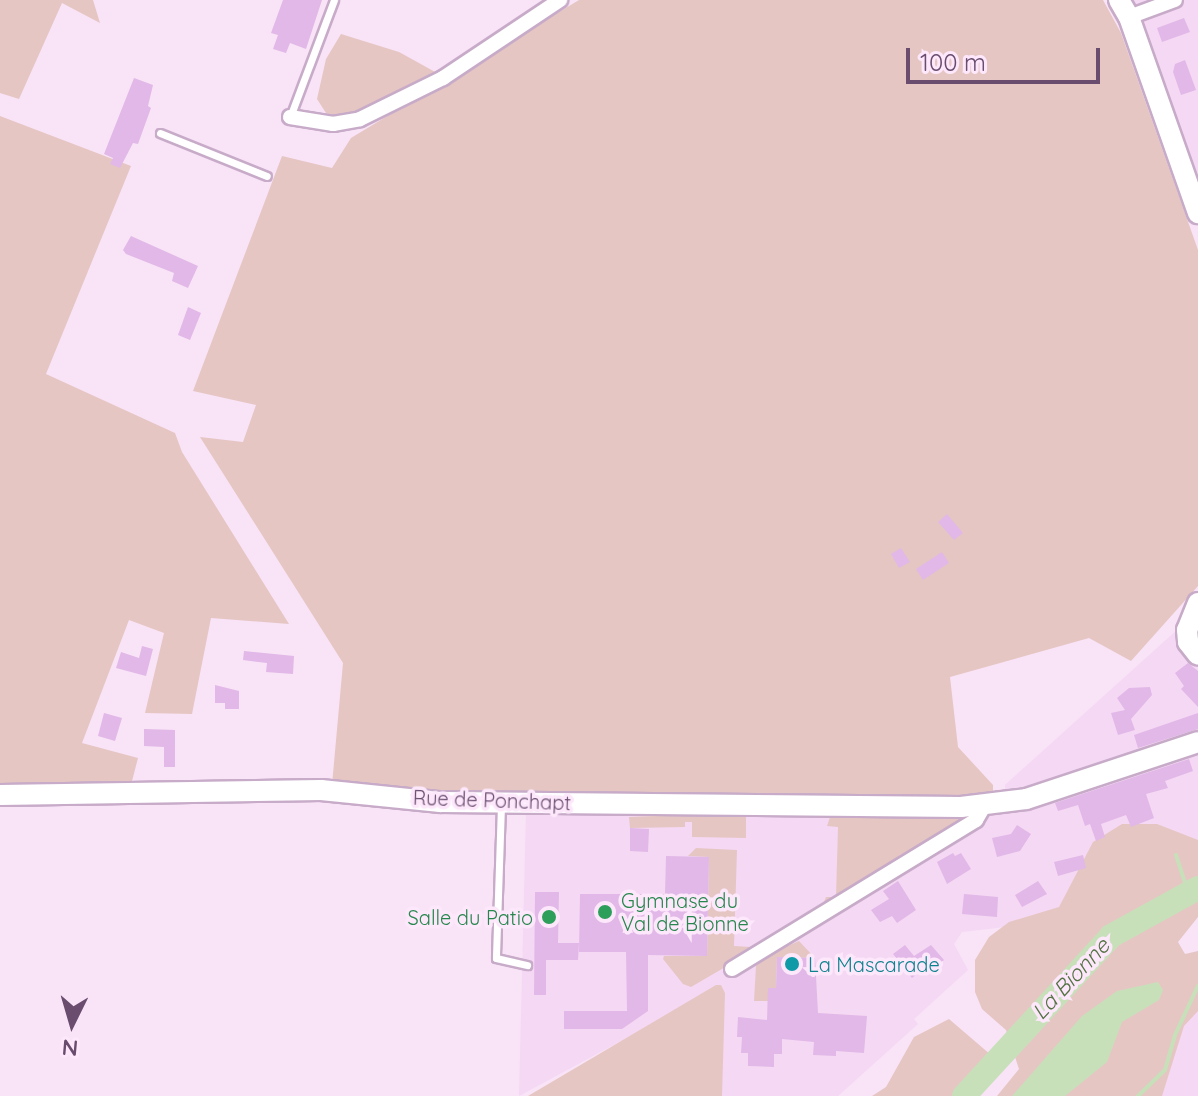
<!DOCTYPE html>
<style>
body{margin:0}
#map{position:relative;width:1198px;height:1096px;overflow:hidden;background:#f9e3f7;font-family:Quicksand,sans-serif}
div>[style]{position:absolute}
.residential>*{inset:0;background:#f5d8f4}
.green>*{inset:0;background:#e5c6c3}
.water>*{inset:0;background:#c8e0ba}
.stream>*{height:4px;margin:-2px;padding:0 2px;transform-origin:2px;border-radius:2px;background:#c8e0ba}
.river>*{height:24px;margin:-12px;padding:0 12px;transform-origin:12px;border-radius:12px;background:#c8e0ba}
.building>*{inset:0;background:#e1b8e7}
.roads{filter:drop-shadow(2px 0 #c7abc8) drop-shadow(-2px 0 #c7abc8) drop-shadow(0 2px #c7abc8) drop-shadow(0 -2px #c7abc8)}
.lane>*{height:7px;margin:-3.5px;padding:0 3.5px;transform-origin:3.5px;border-radius:3.5px;background:#fff}
.street>*{height:14px;margin:-7px;padding:0 7px;transform-origin:7px;border-radius:7px;background:#fff}
.secondary>*{height:20px;margin:-10px;padding:0 10px;transform-origin:10px;border-radius:10px;background:#fff}
.dots>*{width:22px;height:22px;translate:-50% -50%;box-sizing:border-box;border:4px solid #fde8fb;border-radius:50%}
span{translate:-50% -50%;white-space:nowrap;text-align:center;line-height:1.15;-webkit-text-stroke:7px #fde8fb;paint-order:stroke}
.street-label{font-size:20px;color:#694c6e}
.leisure-label{font-size:20px;color:#27864d}
.left{translate:0 -50%;text-align:left}
.right{translate:-100% -50%;text-align:right}
.culture-label{font-size:20px;color:#0d838f}
.water-label{font-size:22px;color:#537242;font-style:italic}
.north{position:absolute;left:32px;top:984px;width:80px;height:80px;-webkit-text-stroke:6px #fde8fb;paint-order:stroke;rotate:185deg;font-size:22px;font-weight:700;line-height:32px;text-align:center;color:#694c6e}
.north::after{content:'';display:block;margin:auto;width:28px;height:36px;background:#694c6e;clip-path:polygon(50% 0,100% 100%,50% 72%,0 100%)}
.scale{position:absolute;left:906px;top:48px;width:194px;height:36px;box-sizing:border-box;border:4px solid #694c6e;border-top:0;padding-left:10px;font-size:24px;line-height:28px;white-space:nowrap;color:#694c6e;-webkit-text-stroke:6px #fde8fb;paint-order:stroke}
</style>
<div id="map">
<div class="residential">
<div style="clip-path:polygon(1119px 0,1198px 0,1198px 191px)"></div>
<div style="clip-path:polygon(1198px 611px,1198px 872px,1041px 923px,962px 932px,954px 944px,968px 970px,914px 1019px,918px 1024px,838px 1096px,620px 1096px,621px 1041px,519px 1096px,526px 813px,682px 816px,1006px 807px,1005px 785px)"></div>
<div style="clip-path:polygon(1198px 994px,1198px 1096px,1144px 1096px,1175px 1025px)"></div>
</div>
<div class="green">
<div style="clip-path:polygon(0 0,93px 0,100px 23px,62px 3px,19px 99px,0 93px)"></div>
<div style="clip-path:polygon(579px 0,1103px 0,1121px 33px,1198px 250px,1198px 586px,1131px 661px,1089px 638px,950px 677px,958px 747px,993px 785px,993px 795px,740px 800px,331px 796px,343px 663px,200px 437px,243px 442px,256px 405px,193px 391px,282px 156px,332px 168px,351px 138px)"></div>
<div style="clip-path:polygon(341px 34px,399px 52px,437px 73px,383px 105px,339px 119px,326px 113px,317px 99px,326px 59px)"></div>
<div style="clip-path:polygon(0 116px,131px 166px,46px 374px,175px 433px,182px 452px,289px 624px,211px 618px,192px 714px,145px 713px,164px 633px,129px 620px,82px 743px,138px 758px,131px 785px,0 788px)"></div>
<div style="clip-path:polygon(746px 812px,746px 838px,692px 837px,692px 822px,685px 822px,685px 827px,630px 828px,629px 817px)"></div>
<div style="clip-path:polygon(831px 814px,958px 816px,961px 823px,900px 855px,894px 864px,822px 907px,826px 897px,836px 897px,838px 827px,827px 826px)"></div>
<div style="clip-path:polygon(1122px 824px,1157px 824px,1198px 840px,1198px 917px,1178px 942px,1185px 954px,1198px 951px,1198px 1011px,1184px 1026px,1162px 1096px,997px 1096px,1019px 1069px,1006px 1030px,982px 1009px,975px 992px,975px 960px,989px 937px,1009px 922px,1059px 907px,1093px 842px)"></div>
<div style="clip-path:polygon(696px 848px,737px 850px,734px 946px,751px 947px,751px 952px,691px 987px,683px 984px,663px 959px,664px 956px,707px 956px,709px 857px,688px 856px)"></div>
<div style="clip-path:polygon(799px 941px,815px 958px,777px 957px,776px 988px,769px 988px,768px 1001px,754px 1001px,756px 966px,760px 958px)"></div>
<div style="clip-path:polygon(716px 985px,721px 985px,725px 993px,722px 1096px,528px 1096px)"></div>
<div style="clip-path:polygon(949px 1019px,1005px 1067px,972px 1096px,872px 1096px,886px 1087px,914px 1037px)"></div>
</div>
<div class="water">
<div style="clip-path:polygon(1158px 982px,1163px 990px,1159px 1000px,1122px 1022px,1107px 1062px,1065px 1096px,1012px 1096px,1082px 1016px,1117px 991px)"></div>
</div>
<div class="stream">
<div style="left:1176px;top:855px;width:40px;rotate:72deg"></div>
<div style="left:1138px;top:1096px;width:37px;rotate:-44deg"></div>
<div style="left:1165px;top:1070px;width:36px;rotate:-74deg"></div>
<div style="left:1175px;top:1035px;width:54px;rotate:-64.9deg"></div>
</div>
<div class="river">
<div style="left:964px;top:1096px;width:217px;rotate:-47.4deg"></div>
<div style="left:1111px;top:936px;width:99px;rotate:-28.9deg"></div>
</div>
<div class="building">
<div style="clip-path:polygon(283px 0,322px 0,306px 49px,290px 43px,286px 53px,273px 49px,278px 35px,271px 33px)"></div>
<div style="clip-path:polygon(1184px 18px,1190px 32px,1162px 42px,1157px 28px)"></div>
<div style="clip-path:polygon(1185px 60px,1196px 90px,1181px 95px,1173px 72px,1175px 64px)"></div>
<div style="clip-path:polygon(134px 78px,153px 85px,148px 106px,151px 108px,138px 144px,133px 143px,120px 168px,110px 164px,113px 158px,104px 154px)"></div>
<div style="clip-path:polygon(131px 236px,198px 266px,188px 288px,172px 281px,174px 273px,126px 254px,123px 250px)"></div>
<div style="clip-path:polygon(188px 307px,201px 313px,190px 340px,178px 335px)"></div>
<div style="clip-path:polygon(947px 514px,963px 533px,954px 540px,938px 522px)"></div>
<div style="clip-path:polygon(901px 548px,910px 562px,899px 568px,891px 554px)"></div>
<div style="clip-path:polygon(942px 552px,949px 563px,923px 580px,916px 569px)"></div>
<div style="clip-path:polygon(142px 646px,153px 649px,146px 676px,116px 668px,121px 652px,139px 658px)"></div>
<div style="clip-path:polygon(244px 651px,294px 656px,293px 674px,266px 672px,267px 663px,243px 660px)"></div>
<div style="clip-path:polygon(1188px 663px,1198px 671px,1198px 707px,1181px 689px,1184px 686px,1175px 673px)"></div>
<div style="clip-path:polygon(215px 685px,239px 691px,239px 709px,225px 709px,225px 703px,215px 703px)"></div>
<div style="clip-path:polygon(1150px 687px,1152px 695px,1131px 719px,1135px 730px,1118px 735px,1111px 713px,1125px 710px,1117px 698px,1129px 688px)"></div>
<div style="clip-path:polygon(104px 713px,122px 718px,115px 741px,98px 736px)"></div>
<div style="clip-path:polygon(1198px 713px,1198px 729px,1138px 748px,1134px 735px)"></div>
<div style="clip-path:polygon(144px 729px,175px 730px,175px 767px,164px 767px,164px 747px,144px 746px)"></div>
<div style="clip-path:polygon(1189px 759px,1193px 771px,1165px 781px,1168px 788px,1146px 794px,1154px 818px,1131px 827px,1126px 815px,1101px 824px,1105px 837px,1096px 841px,1090px 824px,1085px 826px,1078px 805px,1058px 811px,1055px 803px)"></div>
<div style="clip-path:polygon(1017px 825px,1031px 834px,1020px 851px,997px 857px,992px 838px,1011px 834px)"></div>
<div style="clip-path:polygon(630px 828px,649px 829px,648px 852px,630px 851px)"></div>
<div style="clip-path:polygon(953px 853px,955px 856px,961px 853px,971px 869px,947px 884px,937px 862px)"></div>
<div style="clip-path:polygon(1083px 855px,1086px 868px,1058px 876px,1054px 862px)"></div>
<div style="clip-path:polygon(666px 856px,709px 857px,707px 956px,648px 955px,648px 1011px,622px 1029px,564px 1029px,564px 1011px,627px 1011px,626px 952px,579px 952px,580px 894px,665px 894px)"></div>
<div style="clip-path:polygon(898px 881px,916px 910px,897px 923px,892px 916px,880px 922px,871px 910px,889px 899px,883px 891px)"></div>
<div style="clip-path:polygon(1038px 881px,1047px 894px,1022px 907px,1015px 895px)"></div>
<div style="clip-path:polygon(535px 892px,559px 892px,558px 943px,579px 943px,578px 960px,546px 960px,546px 995px,534px 995px)"></div>
<div style="clip-path:polygon(964px 894px,998px 897px,997px 917px,962px 914px)"></div>
<div style="clip-path:polygon(905px 945px,914px 956px,931px 945px,944px 960px,936px 967px,931px 963px,912px 978px,893px 954px)"></div>
<div style="clip-path:polygon(777px 957px,815px 958px,818px 1013px,867px 1016px,864px 1053px,836px 1051px,836px 1056px,813px 1055px,814px 1042px,782px 1039px,782px 1054px,774px 1054px,774px 1067px,748px 1066px,748px 1053px,741px 1053px,742px 1037px,737px 1037px,738px 1017px,767px 1020px,768px 988px,776px 988px)"></div>
</div>
<div class="roads">
<div class="lane">
<div style="left:290px;top:117px;width:125px;rotate:-69.4deg"></div>
<div style="left:160px;top:133px;width:115px;rotate:21.9deg"></div>
<div style="left:501px;top:805px;width:153px;rotate:91.9deg"></div>
<div style="left:496px;top:958px;width:32px;rotate:13deg"></div>
</div>
<div class="street">
<div style="left:1129px;top:17px;width:49px;rotate:-20.3deg"></div>
<div style="left:290px;top:117px;width:44px;rotate:9.2deg"></div>
<div style="left:333px;top:124px;width:27px;rotate:-10deg"></div>
<div style="left:360px;top:119px;width:93px;rotate:-26.3deg"></div>
<div style="left:443px;top:78px;width:141px;rotate:-33.7deg"></div>
<div style="left:732px;top:969px;width:286px;rotate:-31.4deg"></div>
<div style="left:976px;top:820px;width:16px;rotate:-60deg"></div>
</div>
<div class="secondary">
<div style="left:1119px;top:0;width:20px;rotate:60deg"></div>
<div style="left:1129px;top:17px;width:208px;rotate:70.6deg"></div>
<div style="left:1198px;top:603px;width:29px;rotate:112deg"></div>
<div style="left:1187px;top:630px;width:12px;rotate:85deg"></div>
<div style="left:1188px;top:642px;width:16px;rotate:52deg"></div>
<div style="left:0;top:795px;width:321px;rotate:-0.9deg"></div>
<div style="left:321px;top:790px;width:120px;rotate:5.8deg"></div>
<div style="left:440px;top:802px;width:521px;rotate:0.55deg"></div>
<div style="left:961px;top:807px;width:65px;rotate:-7deg"></div>
<div style="left:1026px;top:799px;width:181px;rotate:-18.3deg"></div>
</div>
</div>
<div class="dots">
<div style="left:605px;top:912px;background:#2e9e5b"></div>
<div style="left:549px;top:917px;background:#2e9e5b"></div>
<div style="left:792px;top:964px;background:#0f9aa8"></div>
</div>
<div class="street-label">
<span style="left:492px;top:800px;rotate:2deg">Rue de Ponchapt</span>
</div>
<div class="leisure-label">
<span class="left" style="left:621px;top:912px">Gymnase du<br>Val de Bionne</span>
<span class="right" style="left:533px;top:917px">Salle du Patio</span>
</div>
<div class="culture-label">
<span class="left" style="left:808px;top:964px">La Mascarade</span>
</div>
<div class="water-label">
<span style="left:1071px;top:979px;rotate:-47deg">La Bionne</span>
</div>
<div class="north">N</div>
<div class="scale">100 m</div>
</div>
